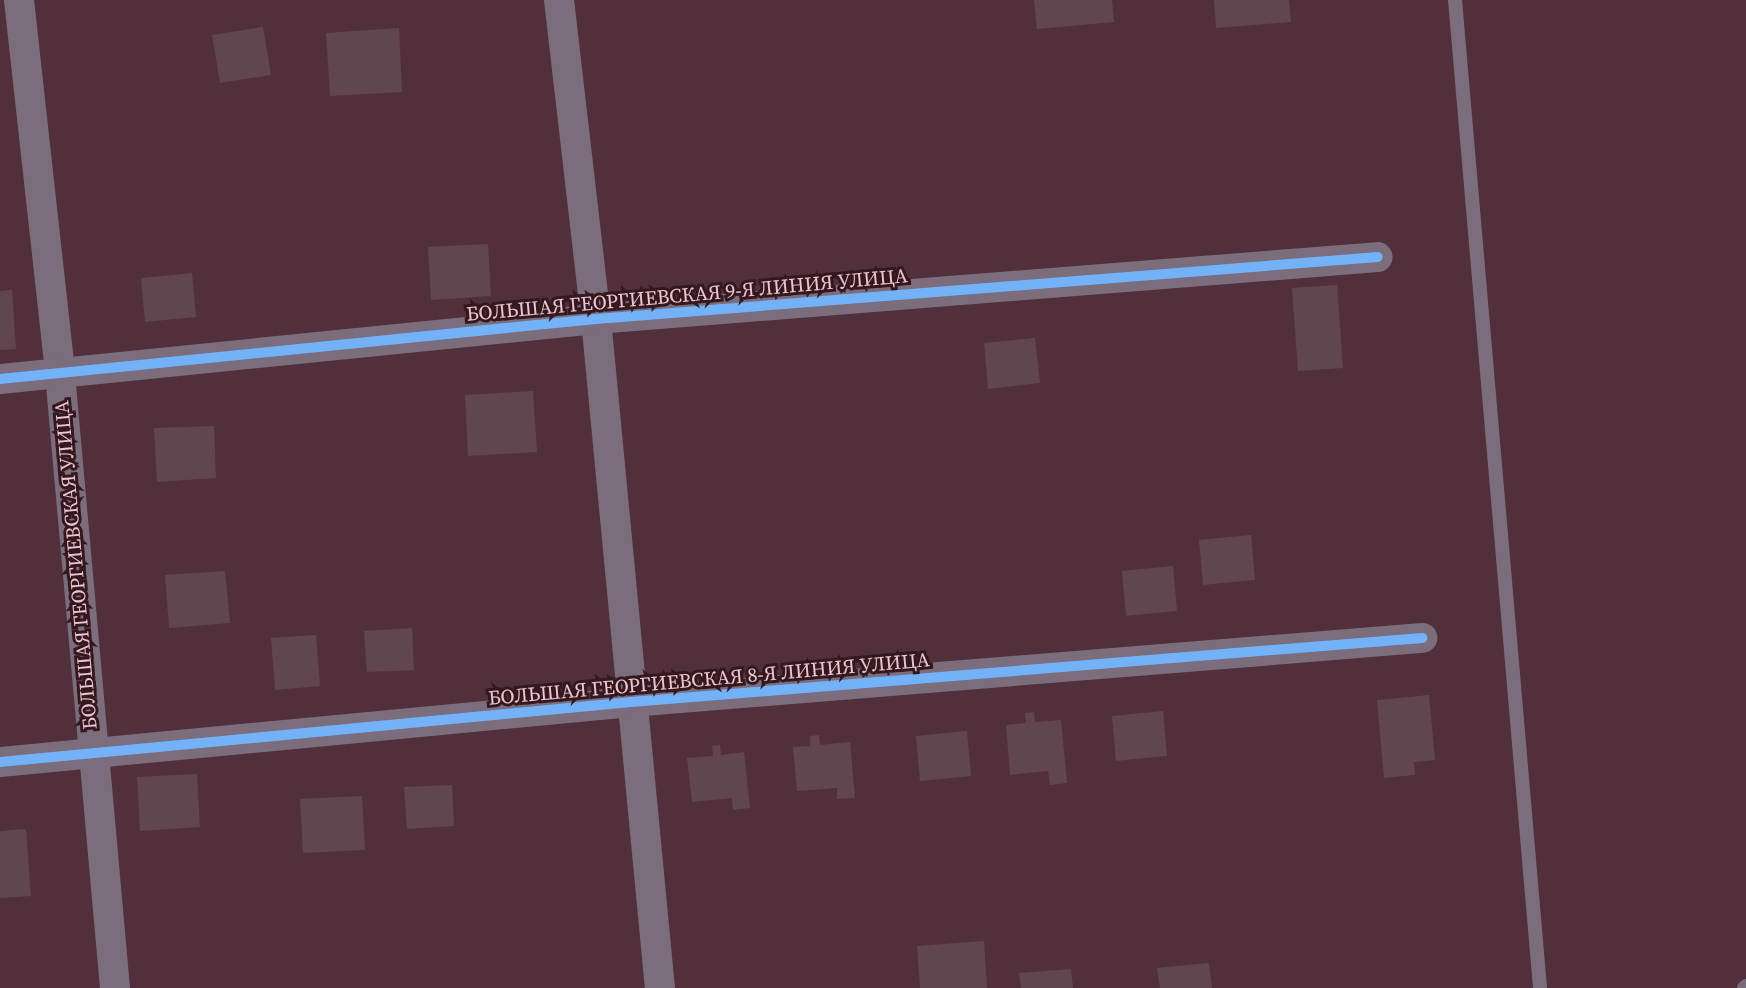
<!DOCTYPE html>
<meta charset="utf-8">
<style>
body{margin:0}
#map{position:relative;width:1746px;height:988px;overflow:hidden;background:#52303b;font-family:"Source Serif 4",serif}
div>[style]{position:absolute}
.building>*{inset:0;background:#62464f}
.lane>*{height:14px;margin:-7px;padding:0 7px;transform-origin:7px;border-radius:7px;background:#7b6d7c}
.street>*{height:30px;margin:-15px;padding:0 15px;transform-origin:15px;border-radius:15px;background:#7b6d7c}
.cycleway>*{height:10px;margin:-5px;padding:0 5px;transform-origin:5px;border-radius:5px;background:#73b2f8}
span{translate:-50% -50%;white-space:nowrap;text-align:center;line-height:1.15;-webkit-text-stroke:6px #341820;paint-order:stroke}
.street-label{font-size:20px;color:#eec5cf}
</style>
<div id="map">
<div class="building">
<div style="clip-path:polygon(1034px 0,1112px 0,1114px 22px,1037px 29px)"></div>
<div style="clip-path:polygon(1214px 0,1289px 0,1291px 22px,1216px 28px)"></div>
<div style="clip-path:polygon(263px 27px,271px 75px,220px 83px,212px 35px)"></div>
<div style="clip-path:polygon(399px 28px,402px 92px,330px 96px,326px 33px)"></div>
<div style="clip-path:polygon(488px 244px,491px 296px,431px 300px,428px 247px)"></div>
<div style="clip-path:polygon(192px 273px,196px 317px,145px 322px,141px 278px)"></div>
<div style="clip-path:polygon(1337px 285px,1343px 368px,1298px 371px,1292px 288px)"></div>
<div style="clip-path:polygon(12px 290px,16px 349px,0 350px,0 291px)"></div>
<div style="clip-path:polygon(1035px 338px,1040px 383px,988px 389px,984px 343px)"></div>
<div style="clip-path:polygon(533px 391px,537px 452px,468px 456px,465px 395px)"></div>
<div style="clip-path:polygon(214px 426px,216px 478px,157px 482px,154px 428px)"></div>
<div style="clip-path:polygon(1251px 535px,1255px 580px,1203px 585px,1199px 540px)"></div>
<div style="clip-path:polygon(1173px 566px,1177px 611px,1126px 616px,1122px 571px)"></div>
<div style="clip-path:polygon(225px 571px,230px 623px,169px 628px,165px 575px)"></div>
<div style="clip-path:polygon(412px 628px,414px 670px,367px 672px,364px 631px)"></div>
<div style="clip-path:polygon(316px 635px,320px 686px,275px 690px,271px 638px)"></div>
<div style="clip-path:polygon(1429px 695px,1435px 760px,1414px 762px,1415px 775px,1384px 778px,1377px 700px)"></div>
<div style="clip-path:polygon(1163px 711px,1167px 756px,1116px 761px,1112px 716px)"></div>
<div style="clip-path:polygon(1034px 712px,1035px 722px,1061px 720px,1067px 783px,1050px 785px,1048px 771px,1010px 775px,1006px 725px,1026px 723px,1025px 713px)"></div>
<div style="clip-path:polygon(967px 731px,971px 776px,920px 781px,916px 736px)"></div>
<div style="clip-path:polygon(819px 735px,820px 745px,850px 742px,855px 798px,837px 799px,837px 788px,797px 791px,793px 747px,810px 746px,810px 736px)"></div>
<div style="clip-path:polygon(720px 745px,721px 755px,744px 752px,750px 808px,733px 810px,732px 798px,692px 802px,687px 758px,713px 756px,712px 746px)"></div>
<div style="clip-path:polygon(197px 774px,200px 827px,140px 831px,137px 777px)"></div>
<div style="clip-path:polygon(452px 785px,454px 826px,407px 829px,404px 787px)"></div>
<div style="clip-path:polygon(362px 796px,365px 850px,303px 853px,300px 799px)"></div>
<div style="clip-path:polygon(26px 829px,31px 896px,0 898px,0 831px)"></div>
<div style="clip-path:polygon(984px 941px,987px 988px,920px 988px,917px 946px)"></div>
<div style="clip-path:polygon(1209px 963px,1212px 988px,1160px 988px,1157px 968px)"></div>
<div style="clip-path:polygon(1071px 969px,1073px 988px,1021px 988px,1019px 973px)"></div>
</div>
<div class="lane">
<div style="left:1455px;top:0;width:992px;rotate:85.08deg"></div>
<div style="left:1744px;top:988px;width:3px;rotate:-45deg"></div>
</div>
<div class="street">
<div style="left:19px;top:0;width:376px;rotate:83.7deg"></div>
<div style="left:60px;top:374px;width:616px;rotate:84.88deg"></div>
<div style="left:559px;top:0;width:321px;rotate:83.4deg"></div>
<div style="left:596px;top:319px;width:672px;rotate:84.54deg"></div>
<div style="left:0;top:379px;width:599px;rotate:-5.75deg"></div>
<div style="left:596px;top:319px;width:784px;rotate:-4.53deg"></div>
<div style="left:0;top:762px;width:634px;rotate:-5.43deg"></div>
<div style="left:631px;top:702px;width:794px;rotate:-4.63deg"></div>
</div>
<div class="cycleway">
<div style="left:0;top:379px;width:599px;rotate:-5.75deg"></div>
<div style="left:596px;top:319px;width:784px;rotate:-4.53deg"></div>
<div style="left:0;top:762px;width:634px;rotate:-5.43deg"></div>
<div style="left:631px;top:702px;width:794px;rotate:-4.63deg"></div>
</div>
<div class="street-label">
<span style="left:687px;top:295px;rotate:-5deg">БОЛЬШАЯ ГЕОРГИЕВСКАЯ 9-Я ЛИНИЯ УЛИЦА</span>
<span style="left:76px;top:565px;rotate:-95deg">БОЛЬШАЯ ГЕОРГИЕВСКАЯ УЛИЦА</span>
<span style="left:709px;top:679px;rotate:-5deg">БОЛЬШАЯ ГЕОРГИЕВСКАЯ 8-Я ЛИНИЯ УЛИЦА</span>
</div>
</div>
